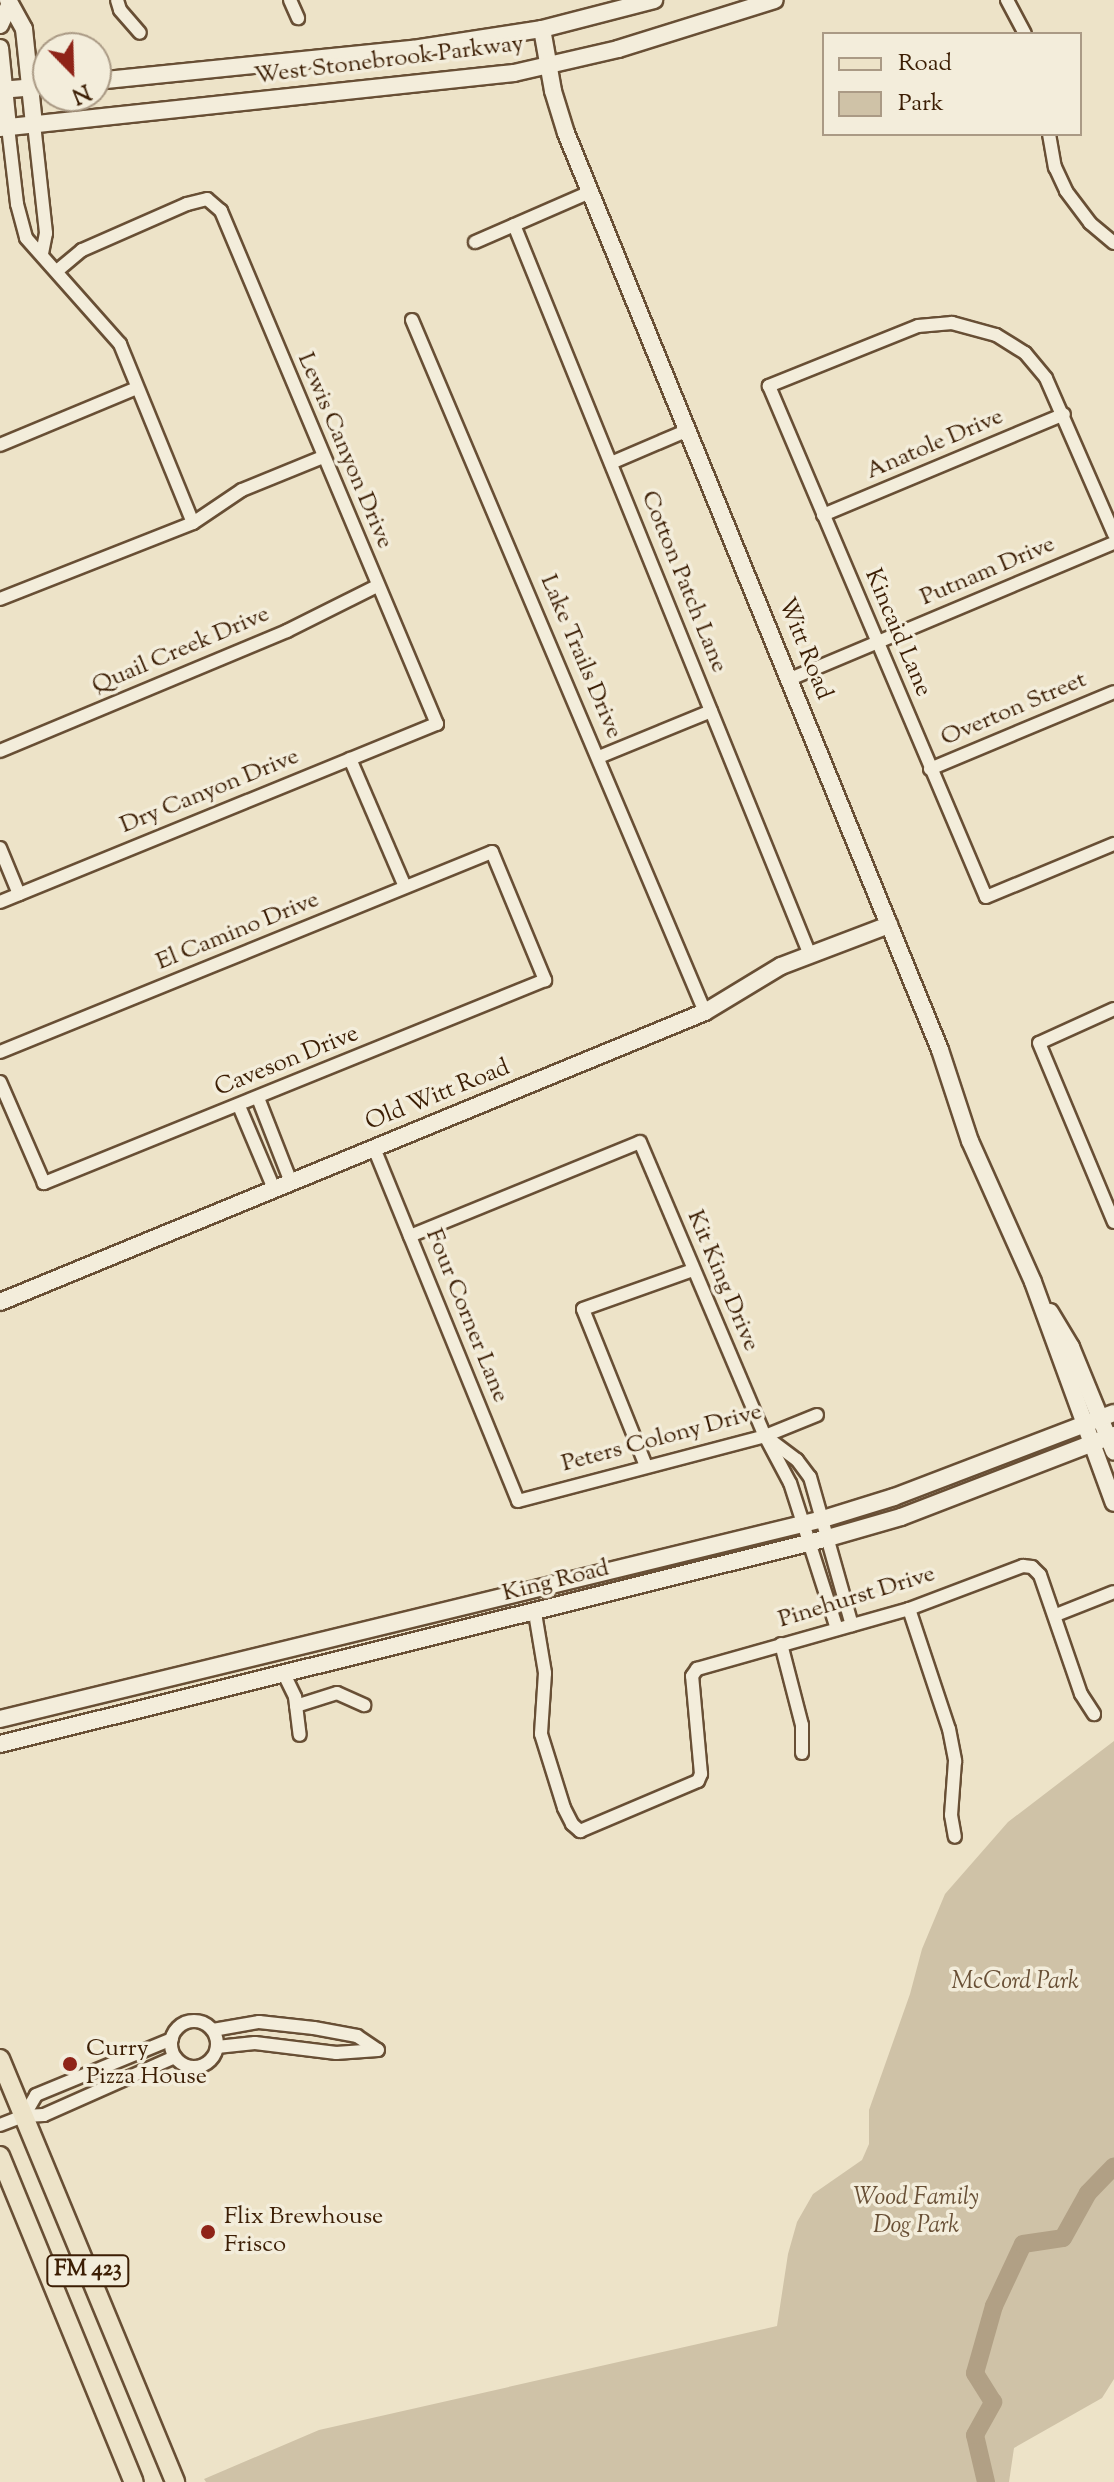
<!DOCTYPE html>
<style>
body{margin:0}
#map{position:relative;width:1114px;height:2482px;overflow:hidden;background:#ede3c8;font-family:"Sorts Mill Goudy",serif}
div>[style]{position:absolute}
.green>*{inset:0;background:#cfc2a7}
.river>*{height:18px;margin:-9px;padding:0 9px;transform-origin:9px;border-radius:9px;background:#b1a085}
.roads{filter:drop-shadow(2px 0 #684f35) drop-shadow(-2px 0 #684f35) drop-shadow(0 2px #684f35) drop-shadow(0 -2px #684f35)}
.street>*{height:12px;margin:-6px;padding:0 6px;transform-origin:6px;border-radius:6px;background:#f3eddb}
.street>.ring{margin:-6px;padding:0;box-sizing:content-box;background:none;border:12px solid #f3eddb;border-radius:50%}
.secondary>*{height:16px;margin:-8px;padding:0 8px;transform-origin:8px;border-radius:8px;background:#f3eddb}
.primary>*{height:18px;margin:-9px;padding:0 9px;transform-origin:9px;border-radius:9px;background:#ede3c8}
.dots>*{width:22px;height:22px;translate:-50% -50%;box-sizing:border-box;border:4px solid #f3eddb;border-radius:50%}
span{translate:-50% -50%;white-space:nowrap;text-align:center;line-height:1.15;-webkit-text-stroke:7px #f3eddb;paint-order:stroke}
.shield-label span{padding:2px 6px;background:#f3eddb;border:2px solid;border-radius:6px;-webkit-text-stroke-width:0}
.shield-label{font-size:22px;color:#3c1e04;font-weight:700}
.street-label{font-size:24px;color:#3c1e04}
.park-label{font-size:24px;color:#684f35;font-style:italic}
.poi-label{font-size:24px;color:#3c1e04}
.left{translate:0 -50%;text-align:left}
.legend{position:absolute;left:822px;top:32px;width:260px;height:104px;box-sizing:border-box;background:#f3eddb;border:2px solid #aa9a85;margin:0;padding:10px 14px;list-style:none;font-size:24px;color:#3c1e04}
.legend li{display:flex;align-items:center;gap:16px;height:40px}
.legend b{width:40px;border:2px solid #aa9a85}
.north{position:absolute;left:32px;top:32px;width:80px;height:80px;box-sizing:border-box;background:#f3eddb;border:2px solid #aa9a85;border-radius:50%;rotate:157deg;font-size:22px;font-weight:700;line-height:32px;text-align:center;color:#3c1e04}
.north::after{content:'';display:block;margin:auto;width:28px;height:36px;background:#8f2418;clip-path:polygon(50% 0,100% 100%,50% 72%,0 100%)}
</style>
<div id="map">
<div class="green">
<div style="clip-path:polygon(1114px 1741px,1114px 2379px,1102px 2398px,1014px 2448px,1009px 2482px,206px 2482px,204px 2479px,319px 2430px,777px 2326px,788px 2254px,797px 2222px,813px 2194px,862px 2160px,869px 2144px,869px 2110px,910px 1994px,922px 1949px,945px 1894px,1008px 1822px)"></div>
</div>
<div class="river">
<div style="left:986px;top:2482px;width:48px;rotate:-103.2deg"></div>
<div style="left:975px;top:2435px;width:38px;rotate:-61deg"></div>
<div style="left:993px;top:2402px;width:34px;rotate:-122deg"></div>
<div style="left:975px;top:2373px;width:70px;rotate:-74.2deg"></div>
<div style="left:994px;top:2306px;width:68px;rotate:-64.9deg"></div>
<div style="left:1023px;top:2244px;width:40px;rotate:-8.5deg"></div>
<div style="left:1063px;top:2238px;width:51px;rotate:-60.9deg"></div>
<div style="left:1088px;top:2193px;width:37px;rotate:-46deg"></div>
</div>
<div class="roads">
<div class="street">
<div style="left:117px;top:0;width:10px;rotate:73deg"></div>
<div style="left:120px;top:10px;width:30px;rotate:49deg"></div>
<div style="left:290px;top:0;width:20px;rotate:66deg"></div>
<div style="left:1007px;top:0;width:38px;rotate:62deg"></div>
<div style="left:34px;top:124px;width:110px;rotate:83.7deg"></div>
<div style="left:46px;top:233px;width:21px;rotate:101deg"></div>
<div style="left:8px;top:127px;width:78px;rotate:83.3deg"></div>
<div style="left:17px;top:204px;width:35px;rotate:75deg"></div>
<div style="left:26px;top:238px;width:142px;rotate:48.4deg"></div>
<div style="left:120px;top:344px;width:193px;rotate:67.8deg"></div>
<div style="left:1049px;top:134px;width:34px;rotate:80deg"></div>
<div style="left:1055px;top:167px;width:26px;rotate:65deg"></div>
<div style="left:1066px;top:191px;width:40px;rotate:53deg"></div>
<div style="left:1090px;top:223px;width:31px;rotate:40deg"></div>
<div style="left:514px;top:225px;width:788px;rotate:67.93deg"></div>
<div style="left:475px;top:242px;width:125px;rotate:-23.5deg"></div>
<div style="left:412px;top:320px;width:751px;rotate:67.05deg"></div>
<div style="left:0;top:445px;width:148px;rotate:-22.6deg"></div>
<div style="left:611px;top:463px;width:84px;rotate:-23.2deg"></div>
<div style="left:823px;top:515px;width:261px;rotate:-22.7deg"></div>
<div style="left:1114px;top:534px;width:170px;rotate:-113.6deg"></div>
<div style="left:1046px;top:378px;width:33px;rotate:-130deg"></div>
<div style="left:1025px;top:353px;width:34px;rotate:-148deg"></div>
<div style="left:996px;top:335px;width:46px;rotate:-164.7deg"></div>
<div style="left:952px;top:323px;width:34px;rotate:175deg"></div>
<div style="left:918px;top:326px;width:161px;rotate:158.1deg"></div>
<div style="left:769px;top:386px;width:555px;rotate:66.99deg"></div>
<div style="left:986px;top:897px;width:139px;rotate:-22.5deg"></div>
<div style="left:0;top:599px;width:207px;rotate:-21.5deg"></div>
<div style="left:193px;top:523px;width:59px;rotate:-34deg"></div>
<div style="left:242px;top:490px;width:87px;rotate:-22.2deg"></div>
<div style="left:790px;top:679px;width:351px;rotate:-22.8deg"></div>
<div style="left:0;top:751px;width:311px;rotate:-22.7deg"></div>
<div style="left:287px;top:631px;width:101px;rotate:-26.6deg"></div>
<div style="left:599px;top:757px;width:121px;rotate:-22.3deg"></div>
<div style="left:350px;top:759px;width:139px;rotate:66.7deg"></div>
<div style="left:930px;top:769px;width:199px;rotate:-22.7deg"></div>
<div style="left:0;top:848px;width:50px;rotate:67.6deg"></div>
<div style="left:0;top:902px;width:472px;rotate:-22.2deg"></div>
<div style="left:437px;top:724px;width:557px;rotate:-112.83deg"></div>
<div style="left:221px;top:211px;width:18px;rotate:-139deg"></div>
<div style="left:207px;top:199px;width:21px;rotate:166deg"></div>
<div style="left:187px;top:204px;width:115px;rotate:156.3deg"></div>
<div style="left:82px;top:250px;width:33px;rotate:140deg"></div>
<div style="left:1114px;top:1009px;width:82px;rotate:155.6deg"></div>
<div style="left:1039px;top:1043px;width:194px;rotate:67.3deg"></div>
<div style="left:0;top:1052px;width:531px;rotate:-22.12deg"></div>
<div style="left:492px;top:852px;width:139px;rotate:67.5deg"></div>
<div style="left:545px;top:980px;width:541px;rotate:157.94deg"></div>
<div style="left:44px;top:1183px;width:110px;rotate:-113.5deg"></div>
<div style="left:258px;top:1098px;width:90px;rotate:68.6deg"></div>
<div style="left:239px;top:1106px;width:90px;rotate:67.1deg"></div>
<div style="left:374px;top:1148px;width:381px;rotate:67.8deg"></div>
<div style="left:518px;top:1501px;width:255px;rotate:-14.7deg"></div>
<div style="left:765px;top:1436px;width:56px;rotate:-22deg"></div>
<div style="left:410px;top:1236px;width:248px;rotate:-22.2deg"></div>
<div style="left:640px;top:1142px;width:319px;rotate:67deg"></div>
<div style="left:646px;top:1466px;width:169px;rotate:-111.9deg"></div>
<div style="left:583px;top:1309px;width:117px;rotate:-19.5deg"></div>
<div style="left:909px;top:1609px;width:126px;rotate:71.6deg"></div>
<div style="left:949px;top:1729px;width:33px;rotate:79deg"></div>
<div style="left:955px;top:1761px;width:54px;rotate:94.2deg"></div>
<div style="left:951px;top:1815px;width:22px;rotate:80deg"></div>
<div style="left:535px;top:1613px;width:61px;rotate:80.5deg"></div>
<div style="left:545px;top:1673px;width:61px;rotate:93.8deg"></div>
<div style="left:541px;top:1734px;width:77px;rotate:72.7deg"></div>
<div style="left:564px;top:1808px;width:18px;rotate:63deg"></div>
<div style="left:572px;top:1824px;width:11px;rotate:41deg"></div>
<div style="left:580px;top:1831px;width:128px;rotate:-23deg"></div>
<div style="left:698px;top:1781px;width:8px;rotate:-67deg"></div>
<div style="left:701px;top:1774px;width:98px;rotate:-95.2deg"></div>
<div style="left:692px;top:1676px;width:9px;rotate:-54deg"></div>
<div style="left:697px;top:1669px;width:220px;rotate:-15.8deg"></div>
<div style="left:909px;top:1609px;width:122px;rotate:-20.7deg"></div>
<div style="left:1023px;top:1566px;width:9px;rotate:6deg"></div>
<div style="left:1032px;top:1567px;width:11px;rotate:45deg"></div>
<div style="left:1040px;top:1575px;width:126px;rotate:71deg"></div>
<div style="left:1081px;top:1694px;width:24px;rotate:57deg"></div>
<div style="left:1056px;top:1615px;width:62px;rotate:-21.6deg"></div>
<div style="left:837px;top:1629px;width:153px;rotate:-107.8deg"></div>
<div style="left:790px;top:1483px;width:53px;rotate:-118deg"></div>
<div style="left:765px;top:1436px;width:40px;rotate:37deg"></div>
<div style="left:797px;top:1460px;width:21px;rotate:53deg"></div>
<div style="left:810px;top:1477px;width:154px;rotate:74.2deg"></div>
<div style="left:781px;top:1644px;width:84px;rotate:75.5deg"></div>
<div style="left:802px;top:1725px;width:28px;rotate:90deg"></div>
<div style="left:283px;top:1672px;width:28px;rotate:64deg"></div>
<div style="left:295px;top:1697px;width:38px;rotate:83deg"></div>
<div style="left:296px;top:1706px;width:43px;rotate:-17.6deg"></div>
<div style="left:337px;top:1693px;width:30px;rotate:24deg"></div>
<div class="ring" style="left:171px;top:2021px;width:34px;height:34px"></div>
<div style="left:213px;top:2030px;width:47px;rotate:-9.9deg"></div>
<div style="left:259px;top:2022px;width:55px;rotate:6.2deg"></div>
<div style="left:314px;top:2028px;width:44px;rotate:10.5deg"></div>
<div style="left:357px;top:2036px;width:25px;rotate:34deg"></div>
<div style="left:217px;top:2047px;width:38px;rotate:-6deg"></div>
<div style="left:255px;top:2043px;width:82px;rotate:7deg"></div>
<div style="left:336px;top:2053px;width:42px;rotate:-4.1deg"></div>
<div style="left:24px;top:2116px;width:24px;rotate:-60deg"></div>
<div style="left:36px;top:2095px;width:147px;rotate:-22.4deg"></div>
<div style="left:0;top:2125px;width:26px;rotate:-21deg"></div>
<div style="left:24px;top:2116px;width:20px;rotate:-3deg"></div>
<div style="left:44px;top:2115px;width:143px;rotate:-23.9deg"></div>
</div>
<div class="secondary">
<div style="left:8px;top:0;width:33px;rotate:61deg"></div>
<div style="left:24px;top:29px;width:96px;rotate:84deg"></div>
<div style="left:0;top:25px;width:21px;rotate:-65deg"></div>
<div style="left:542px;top:29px;width:63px;rotate:79.9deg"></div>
<div style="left:553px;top:91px;width:44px;rotate:72.8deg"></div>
<div style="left:566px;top:133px;width:990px;rotate:67.81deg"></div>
<div style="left:940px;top:1050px;width:96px;rotate:71.8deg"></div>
<div style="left:970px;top:1141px;width:154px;rotate:65.9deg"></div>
<div style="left:1033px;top:1282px;width:235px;rotate:69.9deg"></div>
<div style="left:0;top:48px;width:79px;rotate:84.2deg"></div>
<div style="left:96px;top:81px;width:319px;rotate:-5.8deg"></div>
<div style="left:413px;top:49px;width:131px;rotate:-8.8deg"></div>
<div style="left:542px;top:29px;width:116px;rotate:-14.5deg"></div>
<div style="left:0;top:90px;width:48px;rotate:-4.8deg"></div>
<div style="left:0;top:128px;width:517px;rotate:-6.11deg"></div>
<div style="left:514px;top:73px;width:107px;rotate:-13deg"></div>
<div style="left:618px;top:49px;width:164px;rotate:-17.3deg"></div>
<div style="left:0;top:1302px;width:762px;rotate:-22.36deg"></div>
<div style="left:705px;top:1012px;width:89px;rotate:-31.2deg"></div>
<div style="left:781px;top:966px;width:116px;rotate:-20.8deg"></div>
<div style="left:1050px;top:1312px;width:41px;rotate:59deg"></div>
<div style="left:1071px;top:1347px;width:113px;rotate:67.7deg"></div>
<div style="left:0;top:1719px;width:847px;rotate:-13.66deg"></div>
<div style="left:823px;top:1519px;width:74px;rotate:-17.2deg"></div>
<div style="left:894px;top:1497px;width:235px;rotate:-20.9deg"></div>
<div style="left:0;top:1744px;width:853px;rotate:-13.97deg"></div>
<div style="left:828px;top:1538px;width:76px;rotate:-16deg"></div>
<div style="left:901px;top:1517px;width:228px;rotate:-21.1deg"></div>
</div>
<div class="primary">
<div style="left:0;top:2059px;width:458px;rotate:67.5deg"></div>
<div style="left:0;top:2156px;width:352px;rotate:67.7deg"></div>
</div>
</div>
<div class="dots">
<div style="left:70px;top:2064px;background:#8f2418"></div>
<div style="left:208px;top:2232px;background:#8f2418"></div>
</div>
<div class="shield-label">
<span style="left:88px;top:2271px">FM 423</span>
</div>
<div class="street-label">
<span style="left:389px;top:61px;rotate:-7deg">West Stonebrook Parkway</span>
<span style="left:935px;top:445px;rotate:-23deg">Anatole Drive</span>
<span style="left:344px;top:451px;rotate:67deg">Lewis Canyon Drive</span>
<span style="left:988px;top:572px;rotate:-23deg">Putnam Drive</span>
<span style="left:683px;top:582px;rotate:68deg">Cotton Patch Lane</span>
<span style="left:897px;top:633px;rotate:67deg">Kincaid Lane</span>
<span style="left:804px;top:649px;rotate:68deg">Witt Road</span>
<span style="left:181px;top:651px;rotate:-23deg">Quail Creek Drive</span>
<span style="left:580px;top:657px;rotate:67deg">Lake Trails Drive</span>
<span style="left:1014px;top:710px;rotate:-23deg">Overton Street</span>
<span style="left:210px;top:792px;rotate:-22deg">Dry Canyon Drive</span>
<span style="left:238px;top:932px;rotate:-22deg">El Camino Drive</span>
<span style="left:287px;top:1062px;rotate:-22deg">Caveson Drive</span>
<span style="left:438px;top:1096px;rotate:-22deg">Old Witt Road</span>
<span style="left:722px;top:1281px;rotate:67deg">Kit King Drive</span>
<span style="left:466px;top:1316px;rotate:68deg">Four Corner Lane</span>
<span style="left:662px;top:1439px;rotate:-15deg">Peters Colony Drive</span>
<span style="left:556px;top:1582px;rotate:-14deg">King Road</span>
<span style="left:857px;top:1598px;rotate:-17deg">Pinehurst Drive</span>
</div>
<div class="park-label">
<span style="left:1015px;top:1983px">McCord Park</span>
<span style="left:916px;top:2213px">Wood Family<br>Dog Park</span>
</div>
<div class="poi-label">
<span class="left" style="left:86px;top:2064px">Curry<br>Pizza House</span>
<span class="left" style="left:224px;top:2232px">Flix Brewhouse<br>Frisco</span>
</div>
<ul class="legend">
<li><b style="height:10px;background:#ede3c8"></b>Road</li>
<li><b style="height:22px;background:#cfc2a7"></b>Park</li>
</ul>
<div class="north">N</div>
</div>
